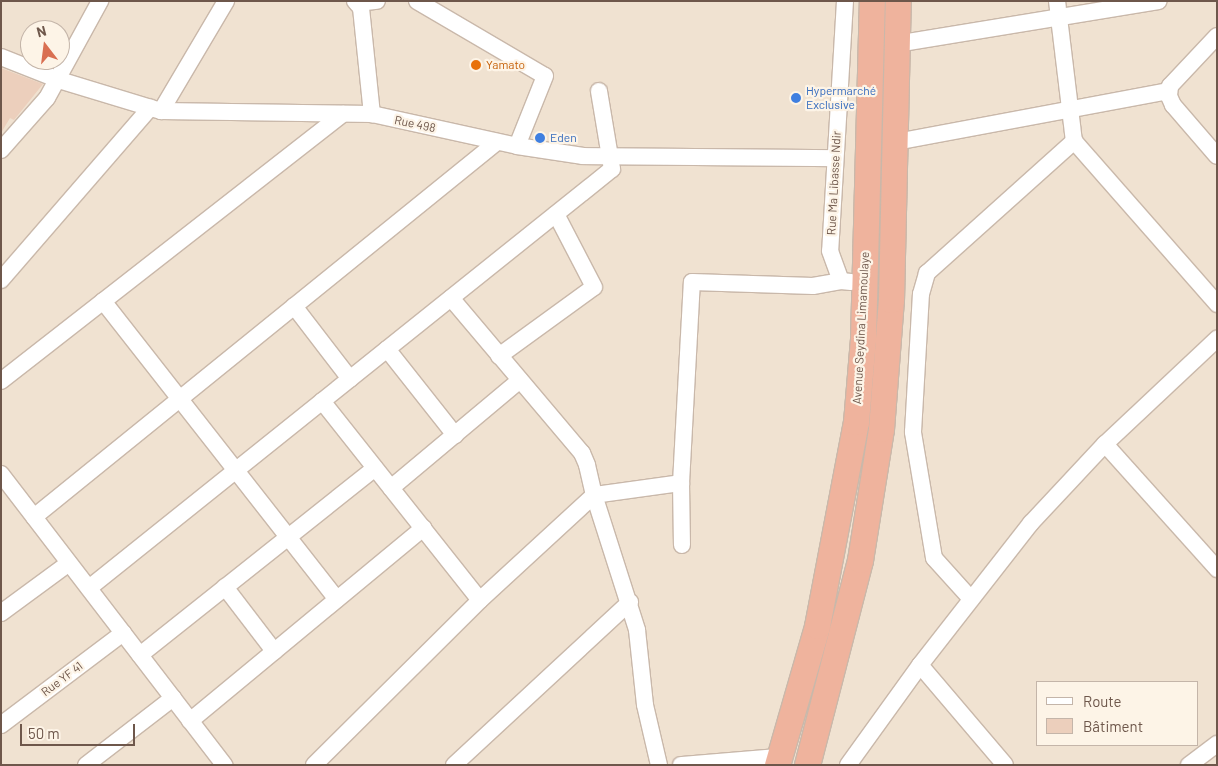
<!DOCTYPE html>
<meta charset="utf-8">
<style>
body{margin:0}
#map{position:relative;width:1218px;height:766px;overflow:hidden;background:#faf0e1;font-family:Barlow,sans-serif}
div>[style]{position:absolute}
.residential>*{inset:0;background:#f0e2d1}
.building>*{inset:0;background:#eccfbc}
.roads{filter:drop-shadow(1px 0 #c9b8aa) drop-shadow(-1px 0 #c9b8aa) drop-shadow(0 1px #c9b8aa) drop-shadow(0 -1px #c9b8aa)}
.minor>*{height:16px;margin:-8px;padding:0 8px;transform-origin:8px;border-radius:8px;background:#fff}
.highway>*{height:25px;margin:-12.5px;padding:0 12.5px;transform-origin:12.5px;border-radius:12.5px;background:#efb39d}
.dots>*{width:14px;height:14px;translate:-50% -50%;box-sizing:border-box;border:2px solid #fdf4e7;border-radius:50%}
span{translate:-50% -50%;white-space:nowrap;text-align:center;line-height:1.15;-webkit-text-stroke:4.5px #fdf4e7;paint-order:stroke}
.food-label{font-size:12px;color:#c56008}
.left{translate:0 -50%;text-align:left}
.shop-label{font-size:12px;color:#366cbe}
.street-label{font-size:12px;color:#6e574b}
.frame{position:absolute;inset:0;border:2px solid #6e574b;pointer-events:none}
.legend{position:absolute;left:1036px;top:681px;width:162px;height:65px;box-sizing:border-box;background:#fdf4e7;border:1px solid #c4b5a9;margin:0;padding:6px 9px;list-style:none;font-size:15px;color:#6e574b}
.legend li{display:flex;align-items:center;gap:10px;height:25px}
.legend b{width:25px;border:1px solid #c4b5a9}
.north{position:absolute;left:20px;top:20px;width:50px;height:50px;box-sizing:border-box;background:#fdf4e7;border:1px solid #c4b5a9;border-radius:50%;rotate:345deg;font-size:14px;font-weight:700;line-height:20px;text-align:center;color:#6e574b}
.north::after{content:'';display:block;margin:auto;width:18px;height:22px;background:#d96f51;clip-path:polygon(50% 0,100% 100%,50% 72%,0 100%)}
.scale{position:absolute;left:20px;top:724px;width:115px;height:22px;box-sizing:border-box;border:2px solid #6e574b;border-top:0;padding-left:6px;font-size:15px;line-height:18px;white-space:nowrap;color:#6e574b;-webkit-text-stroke:4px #fdf4e7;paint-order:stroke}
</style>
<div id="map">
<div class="residential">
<div style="clip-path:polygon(evenodd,1px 1px,1217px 1px,1217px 765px,1px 765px,1px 1px,30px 30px,60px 30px,60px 60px,30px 60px,30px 30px,1px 1px,1037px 682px,1197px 682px,1197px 745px,1037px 745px,1037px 682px)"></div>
</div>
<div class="building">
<div style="clip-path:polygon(1px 68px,43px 84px,14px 120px,10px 118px,1px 133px)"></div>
</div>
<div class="roads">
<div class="minor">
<div style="left:355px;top:1px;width:9px;rotate:49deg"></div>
<div style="left:361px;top:8px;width:107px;rotate:84.1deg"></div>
<div style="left:417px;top:1px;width:148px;rotate:30.4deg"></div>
<div style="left:545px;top:76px;width:75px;rotate:111.8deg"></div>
<div style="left:845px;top:1px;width:250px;rotate:93.4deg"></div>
<div style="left:830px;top:251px;width:32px;rotate:70deg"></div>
<div style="left:841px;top:281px;width:10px;rotate:6deg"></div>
<div style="left:1057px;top:1px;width:141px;rotate:83.1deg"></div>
<div style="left:1074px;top:141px;width:217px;rotate:48.7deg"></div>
<div style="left:357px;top:3px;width:20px;rotate:-6deg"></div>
<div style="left:1217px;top:36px;width:69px;rotate:133.2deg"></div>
<div style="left:1170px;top:86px;width:10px;rotate:96deg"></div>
<div style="left:1169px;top:96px;width:10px;rotate:66deg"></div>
<div style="left:1173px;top:105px;width:67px;rotate:49.2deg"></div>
<div style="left:896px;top:44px;width:266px;rotate:-9.3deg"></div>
<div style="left:1px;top:57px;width:62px;rotate:21.6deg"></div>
<div style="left:59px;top:80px;width:107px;rotate:16.9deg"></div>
<div style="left:161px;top:111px;width:211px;rotate:0.8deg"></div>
<div style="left:372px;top:114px;width:148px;rotate:12.4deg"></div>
<div style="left:517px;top:146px;width:67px;rotate:8.6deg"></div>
<div style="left:583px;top:156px;width:252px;rotate:0.5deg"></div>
<div style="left:161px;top:111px;width:128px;rotate:-59.4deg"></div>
<div style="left:896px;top:142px;width:278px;rotate:-10.6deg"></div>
<div style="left:1px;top:150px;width:69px;rotate:-48.5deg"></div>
<div style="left:47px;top:98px;width:111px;rotate:-61.3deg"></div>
<div style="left:1px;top:280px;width:228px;rotate:-49.1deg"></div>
<div style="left:451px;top:298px;width:203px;rotate:49.8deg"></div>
<div style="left:582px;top:453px;width:13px;rotate:67deg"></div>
<div style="left:587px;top:465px;width:31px;rotate:77deg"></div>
<div style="left:594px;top:495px;width:142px;rotate:72.3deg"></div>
<div style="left:637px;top:630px;width:75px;rotate:83.9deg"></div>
<div style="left:645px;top:705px;width:62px;rotate:76.9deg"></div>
<div style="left:103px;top:301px;width:379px;rotate:51.9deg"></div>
<div style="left:294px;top:306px;width:92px;rotate:52.5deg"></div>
<div style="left:387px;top:349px;width:110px;rotate:51.7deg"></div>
<div style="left:499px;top:356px;width:117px;rotate:-36deg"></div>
<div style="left:594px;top:287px;width:82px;rotate:-117.5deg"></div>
<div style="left:1px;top:381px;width:434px;rotate:-38deg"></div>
<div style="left:322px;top:401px;width:254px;rotate:51.6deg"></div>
<div style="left:1105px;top:444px;width:168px;rotate:48.1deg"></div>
<div style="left:1px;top:474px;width:367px;rotate:52.5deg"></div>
<div style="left:681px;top:483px;width:62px;rotate:89.1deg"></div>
<div style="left:391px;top:488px;width:168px;rotate:-39.9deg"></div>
<div style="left:34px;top:517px;width:596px;rotate:-39.01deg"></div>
<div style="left:225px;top:587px;width:81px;rotate:52.6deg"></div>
<div style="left:89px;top:588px;width:670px;rotate:-38.7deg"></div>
<div style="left:612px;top:169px;width:79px;rotate:-99.5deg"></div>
<div style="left:971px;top:599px;width:55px;rotate:-132.1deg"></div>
<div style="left:934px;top:558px;width:128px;rotate:-99.5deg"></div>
<div style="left:913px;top:432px;width:138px;rotate:-86.7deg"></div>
<div style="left:921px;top:294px;width:22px;rotate:-74deg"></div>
<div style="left:927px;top:273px;width:198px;rotate:-41.9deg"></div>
<div style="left:1px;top:613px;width:84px;rotate:-36.3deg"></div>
<div style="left:140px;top:655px;width:300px;rotate:-38.5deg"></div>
<div style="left:920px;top:665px;width:131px;rotate:49.6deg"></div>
<div style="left:190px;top:721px;width:303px;rotate:-39.6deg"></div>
<div style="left:1px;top:725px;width:153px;rotate:-37deg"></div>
<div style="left:86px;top:765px;width:110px;rotate:-37.6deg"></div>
<div style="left:314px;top:765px;width:234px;rotate:-44.8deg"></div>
<div style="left:480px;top:600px;width:155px;rotate:-42.6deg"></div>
<div style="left:594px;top:495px;width:88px;rotate:-7.9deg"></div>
<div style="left:681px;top:483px;width:201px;rotate:-86.9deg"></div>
<div style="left:692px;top:282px;width:121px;rotate:1.9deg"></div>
<div style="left:813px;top:286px;width:28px;rotate:-10deg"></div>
<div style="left:454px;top:765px;width:240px;rotate:-42.8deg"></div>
<div style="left:681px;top:765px;width:98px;rotate:-4.7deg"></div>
<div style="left:848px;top:765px;width:123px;rotate:-54.2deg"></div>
<div style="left:920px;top:665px;width:180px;rotate:-52deg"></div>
<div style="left:1031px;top:523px;width:108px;rotate:-46.9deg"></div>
<div style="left:1105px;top:444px;width:154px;rotate:-43.2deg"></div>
<div style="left:1189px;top:765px;width:35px;rotate:-37deg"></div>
</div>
<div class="highway">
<div style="left:777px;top:765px;width:145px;rotate:-73.9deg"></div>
<div style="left:817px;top:626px;width:208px;rotate:-79.2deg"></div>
<div style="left:856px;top:422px;width:83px;rotate:-85.2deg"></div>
<div style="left:863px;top:339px;width:338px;rotate:-88.5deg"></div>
<div style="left:807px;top:765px;width:212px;rotate:-75.5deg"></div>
<div style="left:860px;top:560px;width:133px;rotate:-80.9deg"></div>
<div style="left:881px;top:429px;width:129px;rotate:-85.6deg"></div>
<div style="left:891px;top:300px;width:299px;rotate:-88.7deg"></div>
</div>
</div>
<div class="dots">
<div style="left:476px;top:65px;background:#e8710a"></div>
<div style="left:796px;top:98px;background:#3f7fe0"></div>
<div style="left:540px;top:138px;background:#3f7fe0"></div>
</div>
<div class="food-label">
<span class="left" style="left:486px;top:65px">Yamato</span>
</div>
<div class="shop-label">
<span class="left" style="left:806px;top:98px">Hypermarché<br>Exclusive</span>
<span class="left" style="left:550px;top:138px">Eden</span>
</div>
<div class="street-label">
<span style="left:415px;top:124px;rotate:12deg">Rue 498</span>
<span style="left:834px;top:183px;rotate:-87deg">Rue Ma Libasse Ndir</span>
<span style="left:861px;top:328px;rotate:-87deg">Avenue Seydina Limamoulaye</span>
<span style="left:62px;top:679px;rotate:-37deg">Rue YF 41</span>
</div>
<div class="frame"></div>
<ul class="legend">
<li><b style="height:6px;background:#fff"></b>Route</li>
<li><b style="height:14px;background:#eccfbc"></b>Bâtiment</li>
</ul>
<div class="north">N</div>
<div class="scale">50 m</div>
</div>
